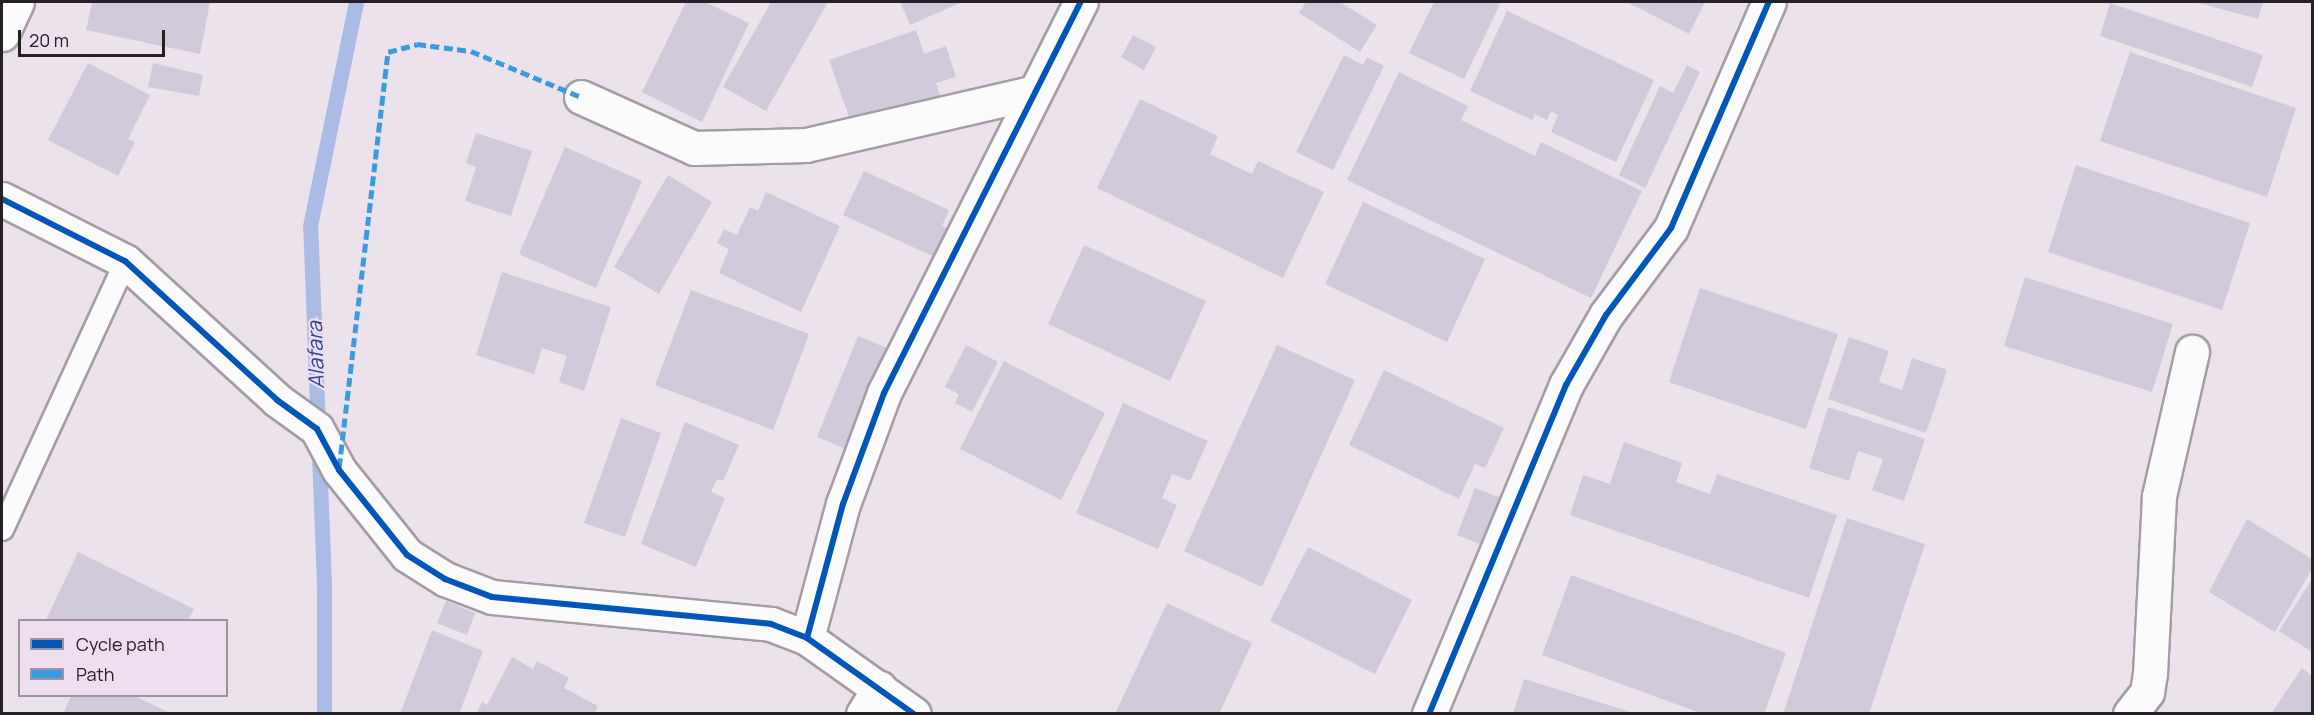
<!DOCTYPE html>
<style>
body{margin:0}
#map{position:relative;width:2314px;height:715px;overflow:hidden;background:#ece2ec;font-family:Manrope,sans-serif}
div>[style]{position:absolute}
.stream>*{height:15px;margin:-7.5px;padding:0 7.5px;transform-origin:7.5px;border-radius:7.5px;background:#aabbe6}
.building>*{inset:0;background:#d1cada}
.roads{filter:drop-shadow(2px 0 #a49da4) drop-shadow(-2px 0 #a49da4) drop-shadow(0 2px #a49da4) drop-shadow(0 -2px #a49da4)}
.service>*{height:21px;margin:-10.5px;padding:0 10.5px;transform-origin:10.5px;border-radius:10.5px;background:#fcfbfc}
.minor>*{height:33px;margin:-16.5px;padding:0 16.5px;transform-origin:16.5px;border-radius:16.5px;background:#fcfbfc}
.quiet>*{height:4.5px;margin-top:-2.25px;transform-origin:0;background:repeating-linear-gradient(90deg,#3c9be0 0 9px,transparent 0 13.5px)}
.cycleway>*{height:6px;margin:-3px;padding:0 3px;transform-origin:3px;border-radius:3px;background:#0057b8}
span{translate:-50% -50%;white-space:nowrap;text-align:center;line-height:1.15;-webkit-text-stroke:4.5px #efdef0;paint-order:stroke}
.water-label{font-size:21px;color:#2a498e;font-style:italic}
.frame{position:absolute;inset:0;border:3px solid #262026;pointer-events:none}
.legend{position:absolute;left:18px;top:619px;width:210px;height:78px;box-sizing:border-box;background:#efdef0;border:2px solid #9f929f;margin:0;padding:8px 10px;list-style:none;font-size:18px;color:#262026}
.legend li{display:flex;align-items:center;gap:12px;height:30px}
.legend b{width:30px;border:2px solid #9f929f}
.scale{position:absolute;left:18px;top:30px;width:147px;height:27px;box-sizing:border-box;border:3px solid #262026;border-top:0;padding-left:8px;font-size:18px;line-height:21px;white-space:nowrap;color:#262026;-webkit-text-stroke:4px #efdef0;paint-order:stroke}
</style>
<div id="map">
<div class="stream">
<div style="left:324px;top:714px;width:129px;rotate:-90deg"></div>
<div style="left:324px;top:585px;width:359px;rotate:-92.2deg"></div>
<div style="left:310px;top:226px;width:229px;rotate:-78.4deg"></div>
</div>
<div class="building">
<div style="clip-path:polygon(92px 2px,210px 2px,200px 54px,86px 30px)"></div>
<div style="clip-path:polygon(686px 2px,705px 2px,749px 23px,702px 122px,642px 92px)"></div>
<div style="clip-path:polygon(771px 2px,828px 2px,766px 111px,723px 87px)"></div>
<div style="clip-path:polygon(900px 2px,959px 2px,960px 3px,910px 25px)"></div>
<div style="clip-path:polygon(1306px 2px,1340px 2px,1377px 25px,1360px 52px,1299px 13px)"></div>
<div style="clip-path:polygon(1434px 2px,1501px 2px,1464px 79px,1409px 53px)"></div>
<div style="clip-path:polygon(1627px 2px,1705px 2px,1689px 34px)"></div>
<div style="clip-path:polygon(2195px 2px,2263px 2px,2258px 19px)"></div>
<div style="clip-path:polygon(2110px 3px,2263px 55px,2252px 87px,2100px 36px)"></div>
<div style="clip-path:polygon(1507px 11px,1654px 80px,1616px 162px,1551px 132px,1558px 115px,1551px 111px,1547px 120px,1535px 114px,1532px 120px,1470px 91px)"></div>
<div style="clip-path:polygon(916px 30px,924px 54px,946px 46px,956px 77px,936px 83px,941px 100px,854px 131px,829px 60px)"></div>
<div style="clip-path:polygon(1133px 35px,1156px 47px,1144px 70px,1121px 57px)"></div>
<div style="clip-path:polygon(2130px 52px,2296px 108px,2267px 197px,2100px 141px)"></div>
<div style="clip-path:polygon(1344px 55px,1363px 65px,1367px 57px,1384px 66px,1333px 170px,1296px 152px)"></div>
<div style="clip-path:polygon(88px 63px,150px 95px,128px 139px,135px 142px,118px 176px,48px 140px)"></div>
<div style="clip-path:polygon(153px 63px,203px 75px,199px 96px,148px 87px)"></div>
<div style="clip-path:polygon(1687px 65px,1700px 72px,1645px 188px,1619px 175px,1660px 86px,1673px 93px)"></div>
<div style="clip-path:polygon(1399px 72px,1468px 106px,1461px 120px,1535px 156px,1541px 142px,1642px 191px,1591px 298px,1347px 180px)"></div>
<div style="clip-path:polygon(1140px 99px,1218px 136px,1210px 154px,1252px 174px,1258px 161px,1324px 192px,1283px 278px,1097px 188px)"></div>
<div style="clip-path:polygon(476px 133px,532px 151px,511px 216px,465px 201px,476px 167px,466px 163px)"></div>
<div style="clip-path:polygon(565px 147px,642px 181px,596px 288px,519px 254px)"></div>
<div style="clip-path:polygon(2076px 165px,2250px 223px,2222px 310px,2048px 252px)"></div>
<div style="clip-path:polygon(864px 171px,949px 210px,942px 226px,954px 231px,941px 260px,843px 215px)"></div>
<div style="clip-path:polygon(668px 175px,712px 202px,659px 294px,614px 267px)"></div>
<div style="clip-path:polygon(766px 192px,840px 226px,801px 312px,719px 273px,729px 249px,717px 243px,724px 229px,737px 235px,750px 207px,758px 211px)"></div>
<div style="clip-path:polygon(1363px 202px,1485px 259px,1447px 342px,1325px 284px)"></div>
<div style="clip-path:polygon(1084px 245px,1206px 301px,1170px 381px,1048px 324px)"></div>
<div style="clip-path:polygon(502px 272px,611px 307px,584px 391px,559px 382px,567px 356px,542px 348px,534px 374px,476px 355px)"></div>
<div style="clip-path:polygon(2025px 277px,2173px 324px,2152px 392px,2004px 346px)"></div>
<div style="clip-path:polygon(1700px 288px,1838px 334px,1806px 429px,1669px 382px)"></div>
<div style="clip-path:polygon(691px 290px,809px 334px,773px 430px,655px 385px)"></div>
<div style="clip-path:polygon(858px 336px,889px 349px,848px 450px,817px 437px)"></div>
<div style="clip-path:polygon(1849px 337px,1889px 351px,1879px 382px,1902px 390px,1912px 358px,1947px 370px,1926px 433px,1828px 399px)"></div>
<div style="clip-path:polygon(966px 345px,998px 362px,972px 412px,955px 403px,959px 394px,945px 387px)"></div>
<div style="clip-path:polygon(1277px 345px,1355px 380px,1262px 587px,1184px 551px)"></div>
<div style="clip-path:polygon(1004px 361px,1105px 413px,1061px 500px,960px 449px)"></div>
<div style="clip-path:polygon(1384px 370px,1504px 428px,1485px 468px,1475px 464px,1459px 499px,1349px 445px)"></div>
<div style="clip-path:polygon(1123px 403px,1208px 441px,1190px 481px,1172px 474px,1162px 498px,1177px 505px,1158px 549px,1076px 513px)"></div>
<div style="clip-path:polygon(1828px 407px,1925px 439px,1904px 501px,1872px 490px,1883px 459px,1858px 451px,1849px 481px,1809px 468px)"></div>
<div style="clip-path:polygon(621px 418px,661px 433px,625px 537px,584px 523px)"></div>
<div style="clip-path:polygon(685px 422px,739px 445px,723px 481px,717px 479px,711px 492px,725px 498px,696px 567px,641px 544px)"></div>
<div style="clip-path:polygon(1624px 442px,1682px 463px,1676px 482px,1710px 494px,1717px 474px,1837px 515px,1809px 598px,1570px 515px,1583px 475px,1610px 484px)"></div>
<div style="clip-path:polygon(1475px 488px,1504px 499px,1485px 546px,1457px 535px)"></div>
<div style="clip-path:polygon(1847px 518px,1925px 544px,1869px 714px,1783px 714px)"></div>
<div style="clip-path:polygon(2247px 519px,2312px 559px,2312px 569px,2275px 632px,2209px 592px)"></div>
<div style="clip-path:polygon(1308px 547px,1412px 600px,1375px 674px,1270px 621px)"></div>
<div style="clip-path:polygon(78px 552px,194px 609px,188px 620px,46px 620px)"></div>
<div style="clip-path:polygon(1571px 575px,1786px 653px,1764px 714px,1703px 714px,1542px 655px)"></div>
<div style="clip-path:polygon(2312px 579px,2312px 652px,2279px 631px)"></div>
<div style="clip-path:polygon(446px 601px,475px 613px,467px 635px,437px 623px)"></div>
<div style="clip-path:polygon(1167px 603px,1252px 643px,1219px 714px,1115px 714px)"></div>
<div style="clip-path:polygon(432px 630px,483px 651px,459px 714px,400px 714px)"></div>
<div style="clip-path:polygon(512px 657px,533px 669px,537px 661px,569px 678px,564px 688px,598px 706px,594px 714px,476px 714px,482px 702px,487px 705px)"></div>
<div style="clip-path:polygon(2302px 668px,2312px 676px,2312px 714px,2271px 714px)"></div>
<div style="clip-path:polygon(1524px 679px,1634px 713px,1634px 714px,1513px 714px)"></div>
<div style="clip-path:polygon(71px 696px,135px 696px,172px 714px,63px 714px)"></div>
</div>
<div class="roads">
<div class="service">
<div style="left:2px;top:529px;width:295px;rotate:-65.3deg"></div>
</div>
<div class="minor">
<div style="left:2px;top:34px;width:35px;rotate:-65deg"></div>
<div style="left:581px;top:97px;width:124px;rotate:24.3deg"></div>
<div style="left:694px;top:148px;width:112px;rotate:-1.5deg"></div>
<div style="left:806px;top:145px;width:235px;rotate:-13deg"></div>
<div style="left:2px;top:199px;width:138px;rotate:26.8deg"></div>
<div style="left:125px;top:261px;width:206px;rotate:42.4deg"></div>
<div style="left:277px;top:400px;width:49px;rotate:35.9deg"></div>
<div style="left:317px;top:429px;width:47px;rotate:61.8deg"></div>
<div style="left:339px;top:470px;width:109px;rotate:51.3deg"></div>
<div style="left:407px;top:555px;width:45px;rotate:32.3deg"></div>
<div style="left:445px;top:579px;width:50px;rotate:21deg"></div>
<div style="left:492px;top:597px;width:280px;rotate:5.5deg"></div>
<div style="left:771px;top:624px;width:39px;rotate:21deg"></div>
<div style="left:807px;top:638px;width:131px;rotate:35.4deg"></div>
<div style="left:807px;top:638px;width:139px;rotate:-75deg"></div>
<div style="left:843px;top:504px;width:118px;rotate:-69.7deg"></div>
<div style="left:884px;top:393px;width:438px;rotate:-63.3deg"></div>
<div style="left:863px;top:714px;width:31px;rotate:-58deg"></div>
<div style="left:1429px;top:714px;width:356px;rotate:-67.4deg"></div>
<div style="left:1566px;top:385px;width:81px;rotate:-60.3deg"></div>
<div style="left:1606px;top:315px;width:109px;rotate:-53.2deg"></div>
<div style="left:1671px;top:228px;width:246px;rotate:-66.6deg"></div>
<div style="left:2130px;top:714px;width:28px;rotate:-52deg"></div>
<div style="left:2147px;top:692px;width:18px;rotate:-81deg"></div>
<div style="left:2150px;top:674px;width:178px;rotate:-87.1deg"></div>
<div style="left:2159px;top:496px;width:148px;rotate:-77.1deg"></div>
</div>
</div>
<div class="quiet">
<div style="left:339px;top:467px;width:418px;rotate:-83.3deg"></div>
<div style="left:388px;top:52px;width:30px;rotate:-15deg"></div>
<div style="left:417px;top:44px;width:54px;rotate:7.4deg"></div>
<div style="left:471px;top:51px;width:119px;rotate:22.7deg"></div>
</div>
<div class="cycleway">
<div style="left:2px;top:199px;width:138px;rotate:26.8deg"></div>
<div style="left:125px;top:261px;width:206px;rotate:42.4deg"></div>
<div style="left:277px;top:400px;width:49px;rotate:35.9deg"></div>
<div style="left:317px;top:429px;width:47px;rotate:61.8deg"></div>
<div style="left:339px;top:470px;width:109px;rotate:51.3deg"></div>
<div style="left:407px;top:555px;width:45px;rotate:32.3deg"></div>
<div style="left:445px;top:579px;width:50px;rotate:21deg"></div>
<div style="left:492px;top:597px;width:280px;rotate:5.5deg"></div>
<div style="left:771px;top:624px;width:39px;rotate:21deg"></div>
<div style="left:807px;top:638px;width:131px;rotate:35.4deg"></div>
<div style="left:807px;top:638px;width:139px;rotate:-75deg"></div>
<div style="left:843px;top:504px;width:118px;rotate:-69.7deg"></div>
<div style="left:884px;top:393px;width:438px;rotate:-63.3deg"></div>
<div style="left:1429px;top:714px;width:356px;rotate:-67.4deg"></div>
<div style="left:1566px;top:385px;width:81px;rotate:-60.3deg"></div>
<div style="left:1606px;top:315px;width:109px;rotate:-53.2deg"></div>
<div style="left:1671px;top:228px;width:246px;rotate:-66.6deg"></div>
</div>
<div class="water-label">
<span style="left:315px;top:355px;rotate:-92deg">Alafara</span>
</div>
<div class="frame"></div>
<ul class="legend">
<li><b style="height:8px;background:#0057b8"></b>Cycle path</li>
<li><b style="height:8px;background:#3c9be0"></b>Path</li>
</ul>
<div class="scale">20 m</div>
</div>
